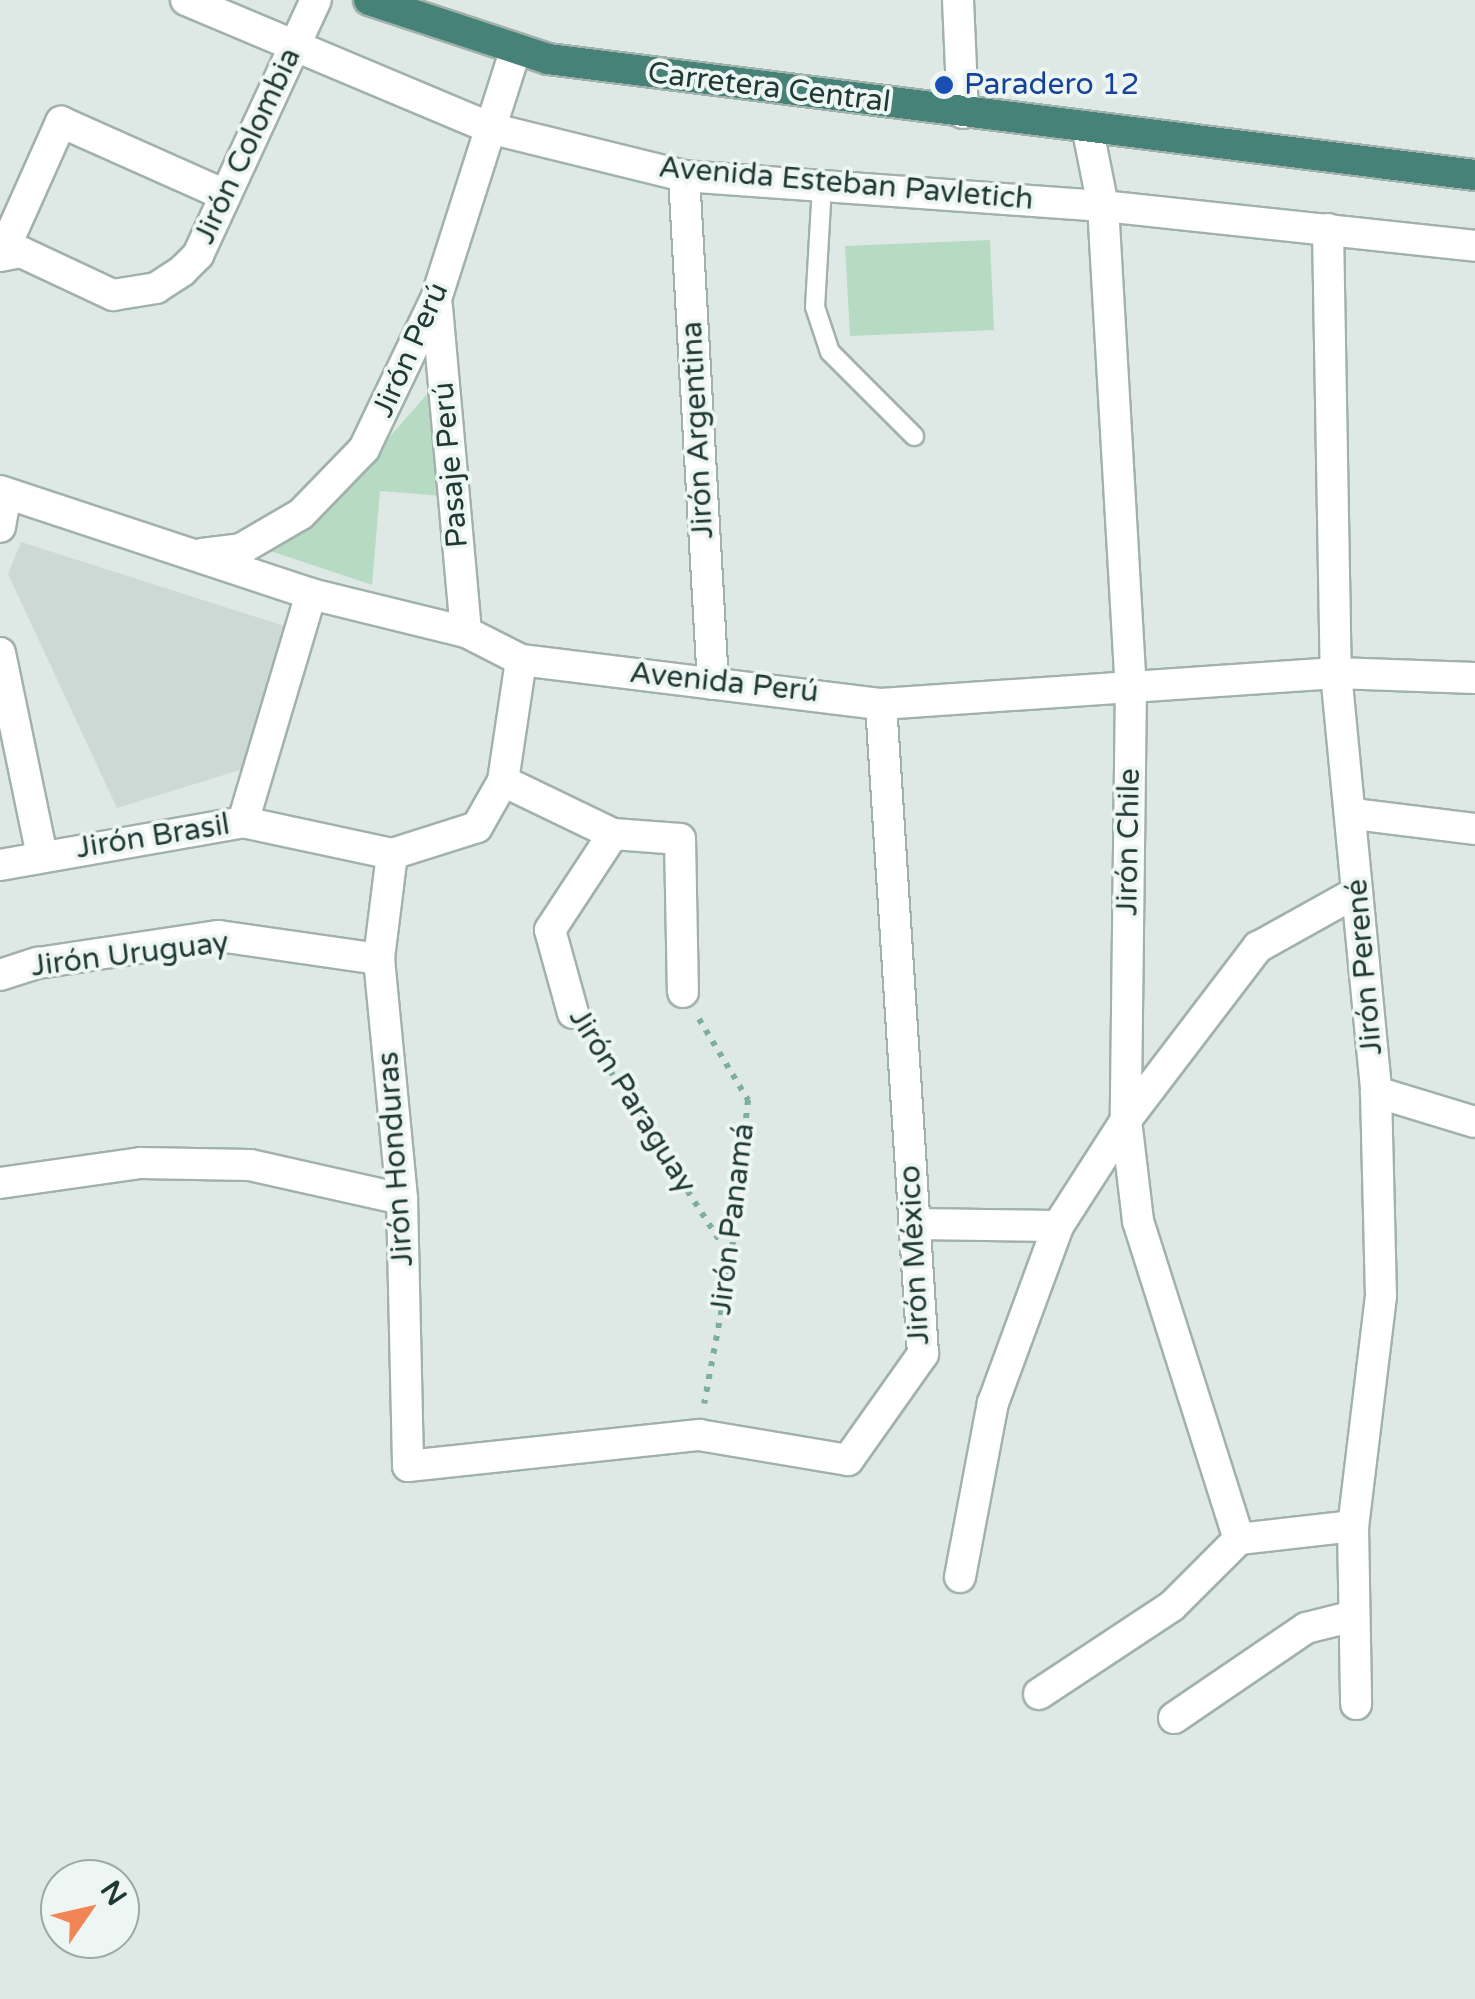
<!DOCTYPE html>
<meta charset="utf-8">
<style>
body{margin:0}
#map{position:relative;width:1475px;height:1999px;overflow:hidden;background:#dee9e5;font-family:"Varela Round",sans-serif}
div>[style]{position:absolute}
.built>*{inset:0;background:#ccd9d4}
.green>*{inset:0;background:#b6dbc2}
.path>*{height:6px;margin-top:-3px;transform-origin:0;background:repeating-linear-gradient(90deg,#7eada2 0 5px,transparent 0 13px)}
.roads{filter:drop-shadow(2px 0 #a1b1ac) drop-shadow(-2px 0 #a1b1ac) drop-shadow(0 2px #a1b1ac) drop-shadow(0 -2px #a1b1ac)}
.service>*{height:18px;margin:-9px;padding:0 9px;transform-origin:9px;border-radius:9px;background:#fff}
.minor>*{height:30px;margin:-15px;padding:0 15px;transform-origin:15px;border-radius:15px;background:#fff}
.trunk>*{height:30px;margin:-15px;padding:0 15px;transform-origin:15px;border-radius:15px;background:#468278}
.dots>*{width:28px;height:28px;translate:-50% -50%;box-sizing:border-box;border:5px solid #eef6f3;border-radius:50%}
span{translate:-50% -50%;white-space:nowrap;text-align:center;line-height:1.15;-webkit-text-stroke:8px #eef6f3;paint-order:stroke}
.transit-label{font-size:30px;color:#164399}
.left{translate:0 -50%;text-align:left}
.street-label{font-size:30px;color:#1f3934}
.north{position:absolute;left:40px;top:1859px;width:100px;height:100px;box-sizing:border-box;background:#eef6f3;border:2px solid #9baaa7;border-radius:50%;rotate:56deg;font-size:28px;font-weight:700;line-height:40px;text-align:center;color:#1f3934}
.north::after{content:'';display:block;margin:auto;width:35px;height:45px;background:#f28553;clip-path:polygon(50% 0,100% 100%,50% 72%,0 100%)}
</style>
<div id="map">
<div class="built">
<div style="clip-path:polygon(21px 542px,294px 629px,266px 762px,117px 808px,8px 574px)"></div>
</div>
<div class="green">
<div style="clip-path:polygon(990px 240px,994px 330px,850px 336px,845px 246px)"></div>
<div style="clip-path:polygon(442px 377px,469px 498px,380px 491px,372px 585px,261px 548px,359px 472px)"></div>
</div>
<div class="path">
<div style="left:699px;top:1019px;width:95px;rotate:58.8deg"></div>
<div style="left:748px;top:1100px;width:160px;rotate:96.1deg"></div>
<div style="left:731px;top:1259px;width:147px;rotate:100.5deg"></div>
<div style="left:589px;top:1038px;width:262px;rotate:57.2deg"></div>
</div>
<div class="roads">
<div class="service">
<div style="left:822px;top:186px;width:121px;rotate:93.3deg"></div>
<div style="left:815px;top:307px;width:47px;rotate:71.6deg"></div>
<div style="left:830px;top:352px;width:119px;rotate:45deg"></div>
</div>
<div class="minor">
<div style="left:186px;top:0;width:333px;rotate:22.8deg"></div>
<div style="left:493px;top:129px;width:197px;rotate:13.8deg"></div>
<div style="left:684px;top:176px;width:420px;rotate:4.1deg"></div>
<div style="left:1103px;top:206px;width:374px;rotate:6.1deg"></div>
<div style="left:958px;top:0;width:113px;rotate:87.5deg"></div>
<div style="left:1088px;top:131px;width:76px;rotate:78.7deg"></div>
<div style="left:1103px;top:206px;width:480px;rotate:86.7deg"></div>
<div style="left:1131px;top:685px;width:435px;rotate:90.7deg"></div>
<div style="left:1126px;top:1120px;width:102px;rotate:83.2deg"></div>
<div style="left:1138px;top:1221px;width:334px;rotate:72.4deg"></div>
<div style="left:684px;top:176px;width:509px;rotate:86.73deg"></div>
<div style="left:1328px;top:229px;width:444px;rotate:89deg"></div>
<div style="left:1336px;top:673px;width:421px;rotate:84.5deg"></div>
<div style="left:1376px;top:1092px;width:204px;rotate:88.6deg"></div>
<div style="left:1381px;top:1296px;width:232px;rotate:96.9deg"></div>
<div style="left:1353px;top:1526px;width:178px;rotate:89deg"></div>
<div style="left:2px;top:254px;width:145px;rotate:-65.9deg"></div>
<div style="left:61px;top:122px;width:180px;rotate:24deg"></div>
<div style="left:0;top:256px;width:21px;rotate:-11deg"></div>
<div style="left:21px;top:252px;width:102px;rotate:25.1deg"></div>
<div style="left:113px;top:295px;width:44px;rotate:-9.2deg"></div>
<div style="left:156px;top:288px;width:31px;rotate:-33deg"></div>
<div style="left:182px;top:271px;width:23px;rotate:-45deg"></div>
<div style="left:198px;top:255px;width:281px;rotate:-65.2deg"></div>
<div style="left:437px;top:307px;width:326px;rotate:84.9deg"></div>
<div style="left:0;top:491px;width:328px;rotate:18.3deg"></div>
<div style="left:311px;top:594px;width:160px;rotate:13.8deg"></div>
<div style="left:466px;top:632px;width:62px;rotate:27deg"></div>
<div style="left:521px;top:660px;width:363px;rotate:7deg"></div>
<div style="left:881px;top:704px;width:456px;rotate:-3.9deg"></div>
<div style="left:1336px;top:673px;width:139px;rotate:2.1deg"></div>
<div style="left:0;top:527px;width:34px;rotate:-80deg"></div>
<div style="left:202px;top:554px;width:39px;rotate:-7deg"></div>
<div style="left:241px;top:549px;width:69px;rotate:-30.3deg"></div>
<div style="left:301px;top:514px;width:91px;rotate:-45.9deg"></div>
<div style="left:364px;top:449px;width:166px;rotate:-64.4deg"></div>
<div style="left:436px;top:299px;width:260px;rotate:-72.3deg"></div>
<div style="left:0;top:653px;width:206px;rotate:78.3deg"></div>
<div style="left:503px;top:781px;width:122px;rotate:25.7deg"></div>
<div style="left:613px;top:834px;width:67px;rotate:4.3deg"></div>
<div style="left:680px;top:839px;width:153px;rotate:88.9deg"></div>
<div style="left:1354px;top:814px;width:122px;rotate:7.1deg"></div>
<div style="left:243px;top:822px;width:238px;rotate:-73.4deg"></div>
<div style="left:392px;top:854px;width:106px;rotate:97.1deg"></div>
<div style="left:379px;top:959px;width:241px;rotate:84.5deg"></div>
<div style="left:402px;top:1199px;width:267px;rotate:88.7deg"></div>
<div style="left:408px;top:1466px;width:293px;rotate:-6.1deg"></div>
<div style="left:699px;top:1435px;width:151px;rotate:9.5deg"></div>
<div style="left:848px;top:1460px;width:130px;rotate:-54.7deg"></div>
<div style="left:923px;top:1354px;width:651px;rotate:-93.7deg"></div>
<div style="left:0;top:865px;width:247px;rotate:-10deg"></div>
<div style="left:243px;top:822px;width:152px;rotate:12.1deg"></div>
<div style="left:392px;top:854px;width:89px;rotate:-17.6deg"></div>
<div style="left:477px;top:827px;width:53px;rotate:-60.5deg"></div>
<div style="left:503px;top:781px;width:122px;rotate:-81.5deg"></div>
<div style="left:0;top:975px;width:40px;rotate:-18deg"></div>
<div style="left:38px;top:963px;width:183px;rotate:-8.5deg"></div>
<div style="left:219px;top:936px;width:162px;rotate:8.2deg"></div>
<div style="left:573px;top:1013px;width:86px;rotate:-105.5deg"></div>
<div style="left:550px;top:930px;width:115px;rotate:-56.7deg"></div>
<div style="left:1376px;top:1092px;width:103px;rotate:16.9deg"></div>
<div style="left:0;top:1183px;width:142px;rotate:-8.1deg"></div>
<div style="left:141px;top:1163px;width:109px;rotate:1.1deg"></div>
<div style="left:250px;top:1165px;width:156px;rotate:12.6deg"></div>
<div style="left:914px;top:1224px;width:144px;rotate:0.8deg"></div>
<div style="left:960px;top:1577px;width:177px;rotate:-79.3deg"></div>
<div style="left:993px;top:1403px;width:189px;rotate:-69.8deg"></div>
<div style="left:1058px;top:1226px;width:126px;rotate:-57.3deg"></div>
<div style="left:1126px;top:1120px;width:218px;rotate:-52.7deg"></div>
<div style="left:1258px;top:947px;width:113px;rotate:-29.1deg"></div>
<div style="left:1039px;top:1694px;width:159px;rotate:-33.5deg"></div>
<div style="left:1172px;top:1606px;width:95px;rotate:-45deg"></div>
<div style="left:1239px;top:1539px;width:115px;rotate:-6.5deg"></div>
<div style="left:1174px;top:1718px;width:160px;rotate:-34.3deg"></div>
<div style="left:1306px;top:1628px;width:49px;rotate:-14deg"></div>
</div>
<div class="trunk">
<div style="left:369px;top:0;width:188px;rotate:18.2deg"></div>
<div style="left:548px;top:59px;width:934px;rotate:7.13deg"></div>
</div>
</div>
<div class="dots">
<div style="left:944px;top:85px;background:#1a4fb4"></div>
</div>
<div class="transit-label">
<span class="left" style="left:964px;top:85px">Paradero 12</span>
</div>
<div class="street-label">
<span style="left:769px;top:88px;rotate:7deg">Carretera Central</span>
<span style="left:248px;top:146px;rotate:-65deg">Jirón Colombia</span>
<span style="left:846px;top:184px;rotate:5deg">Avenida Esteban Pavletich</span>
<span style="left:411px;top:350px;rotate:-66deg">Jirón Perú</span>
<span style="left:698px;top:430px;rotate:-93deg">Jirón Argentina</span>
<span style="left:451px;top:465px;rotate:-95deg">Pasaje Perú</span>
<span style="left:724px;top:683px;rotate:6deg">Avenida Perú</span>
<span style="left:153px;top:837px;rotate:-9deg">Jirón Brasil</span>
<span style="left:1129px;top:842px;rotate:-89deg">Jirón Chile</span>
<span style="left:130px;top:955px;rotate:-7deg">Jirón Uruguay</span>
<span style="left:1365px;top:967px;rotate:-95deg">Jirón Perené</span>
<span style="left:632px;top:1101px;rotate:58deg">Jirón Paraguay</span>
<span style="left:396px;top:1159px;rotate:-94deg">Jirón Honduras</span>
<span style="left:733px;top:1219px;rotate:-83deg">Jirón Panamá</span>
<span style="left:915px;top:1255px;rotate:-93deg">Jirón México</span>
</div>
<div class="north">N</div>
</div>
